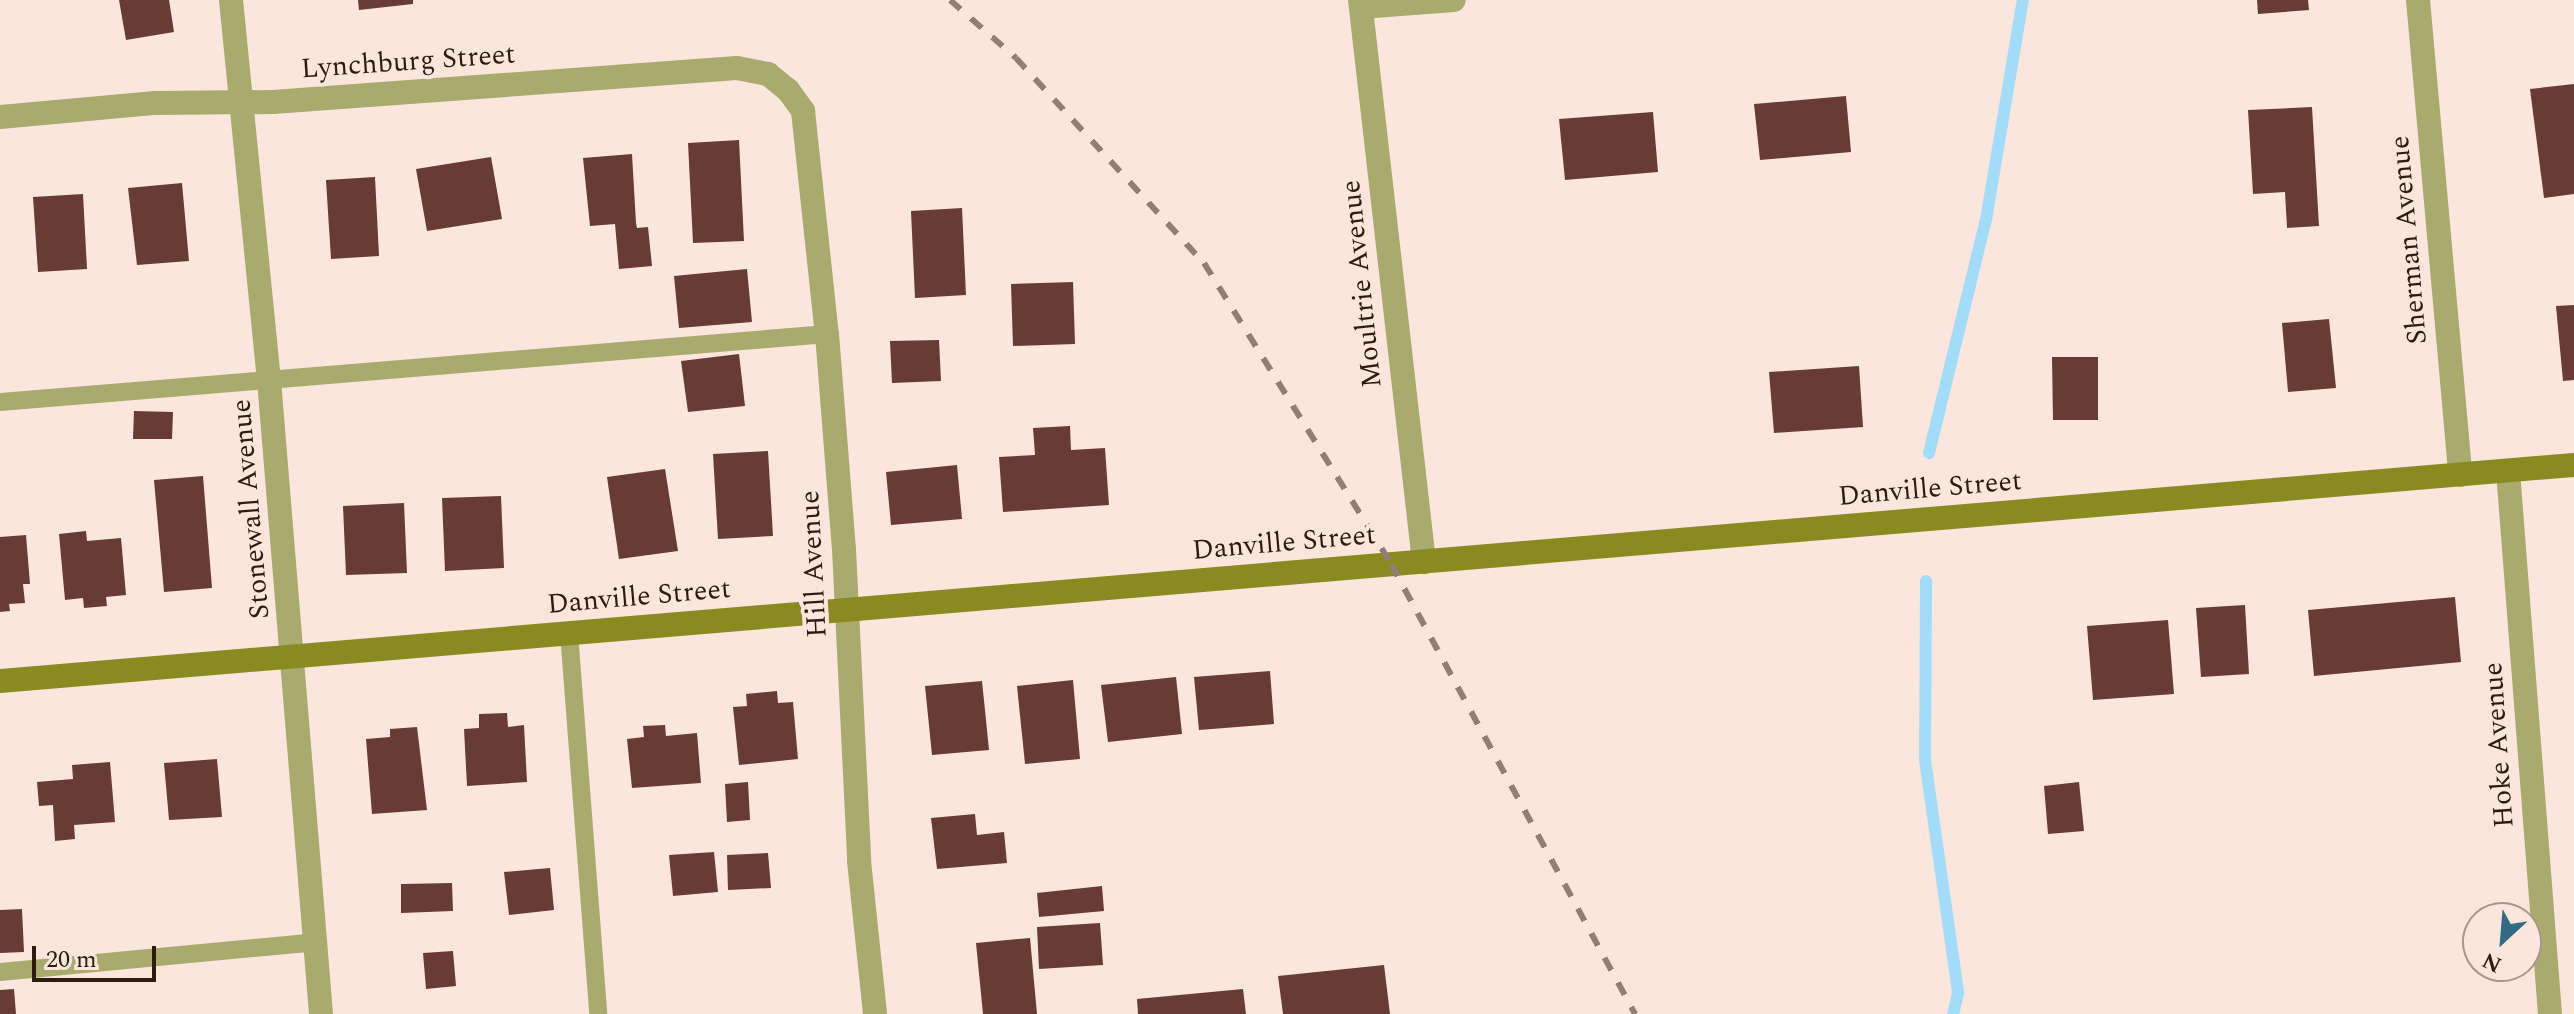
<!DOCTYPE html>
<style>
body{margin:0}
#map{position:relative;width:2574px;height:1014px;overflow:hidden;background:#fae6dc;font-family:Spectral,serif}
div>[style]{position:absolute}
.stream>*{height:12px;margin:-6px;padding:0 6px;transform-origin:6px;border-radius:6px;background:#a2dcf9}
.building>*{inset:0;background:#683c35}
.lane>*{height:18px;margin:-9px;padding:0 9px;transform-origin:9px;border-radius:9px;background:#a9ab6e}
.street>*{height:24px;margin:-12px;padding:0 12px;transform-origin:12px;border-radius:12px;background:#a9ab6e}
.secondary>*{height:24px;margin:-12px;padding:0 12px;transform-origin:12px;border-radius:12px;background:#898a20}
.rail>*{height:6px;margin-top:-3px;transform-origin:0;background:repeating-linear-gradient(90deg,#917f75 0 14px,transparent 0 28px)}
span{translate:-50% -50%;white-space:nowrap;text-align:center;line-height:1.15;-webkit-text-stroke:8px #fae6dc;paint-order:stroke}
.street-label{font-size:28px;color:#2d1c12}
.north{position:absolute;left:2462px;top:902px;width:80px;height:80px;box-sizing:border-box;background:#fae6dc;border:2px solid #a8958b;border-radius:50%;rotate:206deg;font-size:22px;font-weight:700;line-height:32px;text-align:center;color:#2d1c12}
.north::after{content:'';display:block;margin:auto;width:28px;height:36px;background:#336b85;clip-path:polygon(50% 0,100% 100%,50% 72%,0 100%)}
.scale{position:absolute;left:32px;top:946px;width:124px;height:36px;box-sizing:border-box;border:4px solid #2d1c12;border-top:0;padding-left:10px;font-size:24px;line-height:28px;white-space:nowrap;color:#2d1c12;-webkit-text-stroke:6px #fae6dc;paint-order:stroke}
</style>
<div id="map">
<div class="stream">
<div style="left:1929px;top:453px;width:240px;rotate:-76.3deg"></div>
<div style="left:1986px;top:220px;width:223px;rotate:-80.5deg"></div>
<div style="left:1926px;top:581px;width:179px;rotate:90.3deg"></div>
<div style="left:1925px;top:760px;width:235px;rotate:81.9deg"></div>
<div style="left:1958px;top:993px;width:22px;rotate:103deg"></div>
</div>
<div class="building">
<div style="clip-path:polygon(119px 0,169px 0,174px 32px,126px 40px)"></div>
<div style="clip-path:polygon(358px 0,413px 0,413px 4px,359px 10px)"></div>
<div style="clip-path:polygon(2257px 0,2308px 0,2309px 10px,2258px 14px)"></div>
<div style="clip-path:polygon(2574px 84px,2574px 194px,2544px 198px,2530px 89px)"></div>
<div style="clip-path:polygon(1846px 96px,1851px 152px,1760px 160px,1754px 104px)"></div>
<div style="clip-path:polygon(2312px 107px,2319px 226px,2287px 228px,2285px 192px,2253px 194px,2248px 110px)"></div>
<div style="clip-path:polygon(1653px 112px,1658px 172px,1565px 180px,1559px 119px)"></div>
<div style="clip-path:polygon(739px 140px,744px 241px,693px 243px,688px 143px)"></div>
<div style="clip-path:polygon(632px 154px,636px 223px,637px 228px,648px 227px,652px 266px,619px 269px,615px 224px,590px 226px,583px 158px)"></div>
<div style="clip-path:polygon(491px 157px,502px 219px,427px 231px,416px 169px)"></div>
<div style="clip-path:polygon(375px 177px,379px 256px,331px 259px,326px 180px)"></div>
<div style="clip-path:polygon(182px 183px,189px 261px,137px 265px,128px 188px)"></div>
<div style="clip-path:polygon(83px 194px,87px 269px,38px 272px,33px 197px)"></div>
<div style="clip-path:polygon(962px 208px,966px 295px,915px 298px,911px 211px)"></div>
<div style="clip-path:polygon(747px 269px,752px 322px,679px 328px,674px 276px)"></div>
<div style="clip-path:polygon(1073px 282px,1075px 344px,1013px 346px,1011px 284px)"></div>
<div style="clip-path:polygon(2574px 305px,2574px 380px,2563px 381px,2556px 306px)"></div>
<div style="clip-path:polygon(2329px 319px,2336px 388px,2288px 392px,2282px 323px)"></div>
<div style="clip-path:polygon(939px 340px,941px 381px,892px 383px,890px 341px)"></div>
<div style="clip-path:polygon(739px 354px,745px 406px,688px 412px,681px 361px)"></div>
<div style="clip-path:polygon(2052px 357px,2098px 357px,2098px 420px,2053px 420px)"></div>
<div style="clip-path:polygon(1859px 366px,1863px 427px,1774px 433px,1769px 372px)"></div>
<div style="clip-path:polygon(134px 411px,173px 412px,172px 439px,133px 439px)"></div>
<div style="clip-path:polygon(1070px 426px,1071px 450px,1105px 448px,1109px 505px,1003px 512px,999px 457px,1035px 455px,1033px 428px)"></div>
<div style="clip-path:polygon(768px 451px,773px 536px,718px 539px,713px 454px)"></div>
<div style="clip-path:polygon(957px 465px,962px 519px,891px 525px,886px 472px)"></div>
<div style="clip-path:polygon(665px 469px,678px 551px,619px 559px,607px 477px)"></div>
<div style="clip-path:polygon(203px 476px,212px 588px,164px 592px,154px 480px)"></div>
<div style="clip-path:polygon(501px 496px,504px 568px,445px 571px,442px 498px)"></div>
<div style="clip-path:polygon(404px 503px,407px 573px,346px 575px,343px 506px)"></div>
<div style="clip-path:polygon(86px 531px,87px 541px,121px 538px,126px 595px,106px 597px,107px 606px,84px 608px,83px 598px,65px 600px,59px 534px)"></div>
<div style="clip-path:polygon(26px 535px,30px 584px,23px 584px,25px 603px,9px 604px,10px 611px,0 612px,0 537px)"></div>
<div style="clip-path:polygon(2455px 597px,2461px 662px,2314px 676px,2308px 610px)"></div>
<div style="clip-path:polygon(2245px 605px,2249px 674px,2201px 677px,2196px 608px)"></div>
<div style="clip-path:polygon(2168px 620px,2174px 694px,2093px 700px,2087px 626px)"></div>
<div style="clip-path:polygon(1270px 671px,1274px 724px,1199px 730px,1194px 677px)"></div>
<div style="clip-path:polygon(1176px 677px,1182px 734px,1108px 742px,1101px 685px)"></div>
<div style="clip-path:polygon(1073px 680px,1080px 759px,1025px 764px,1017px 686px)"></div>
<div style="clip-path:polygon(982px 681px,989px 750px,932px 755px,925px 686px)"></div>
<div style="clip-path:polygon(777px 691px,778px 703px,793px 702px,798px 759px,739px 765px,733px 707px,747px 706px,746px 694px)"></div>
<div style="clip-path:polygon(507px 713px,508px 727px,524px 725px,527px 782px,467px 786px,464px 729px,479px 728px,479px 714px)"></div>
<div style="clip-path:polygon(665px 725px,666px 736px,697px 733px,701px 783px,632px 788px,627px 739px,644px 737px,643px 726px)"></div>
<div style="clip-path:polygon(417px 727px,427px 810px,372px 814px,366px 739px,390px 737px,390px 729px)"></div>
<div style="clip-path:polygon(217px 759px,222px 817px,169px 820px,164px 763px)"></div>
<div style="clip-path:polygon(110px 762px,115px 822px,74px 825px,75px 839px,55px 841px,53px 805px,39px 806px,37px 782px,73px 779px,72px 765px)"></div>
<div style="clip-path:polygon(748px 782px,750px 820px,727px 822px,725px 784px)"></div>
<div style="clip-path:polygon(2079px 782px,2084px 831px,2048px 834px,2044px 786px)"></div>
<div style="clip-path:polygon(975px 814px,977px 835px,1004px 832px,1007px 863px,937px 869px,931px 818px)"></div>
<div style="clip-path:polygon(714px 852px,718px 892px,673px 896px,669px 855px)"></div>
<div style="clip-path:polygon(768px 853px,771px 888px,728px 890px,727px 855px)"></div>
<div style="clip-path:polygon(550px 868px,554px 910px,509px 915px,504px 872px)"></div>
<div style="clip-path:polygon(452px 883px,453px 911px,401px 913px,401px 884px)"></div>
<div style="clip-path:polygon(1102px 886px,1104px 911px,1039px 917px,1037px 893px)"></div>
<div style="clip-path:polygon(22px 909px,24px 952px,0 953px,0 910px)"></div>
<div style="clip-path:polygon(1100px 923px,1103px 965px,1039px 969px,1037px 927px)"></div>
<div style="clip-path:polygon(1030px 938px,1037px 1014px,983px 1014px,976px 943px)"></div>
<div style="clip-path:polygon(453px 951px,456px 986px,426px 989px,423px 953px)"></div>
<div style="clip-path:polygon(1384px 965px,1390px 1014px,1283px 1014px,1278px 976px)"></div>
<div style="clip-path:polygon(14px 989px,16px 1014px,0 1014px,0 990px)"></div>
<div style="clip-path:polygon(1243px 989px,1246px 1014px,1138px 1014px,1137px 999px)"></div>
</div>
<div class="lane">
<div style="left:0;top:402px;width:830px;rotate:-4.7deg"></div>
<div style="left:569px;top:633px;width:382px;rotate:85.6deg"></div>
<div style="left:0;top:972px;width:317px;rotate:-5.4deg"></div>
</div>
<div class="street">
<div style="left:231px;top:0;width:382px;rotate:84.3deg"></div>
<div style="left:269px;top:380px;width:636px;rotate:85.31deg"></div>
<div style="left:1360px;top:0;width:566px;rotate:83.5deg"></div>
<div style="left:2418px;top:0;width:477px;rotate:84.9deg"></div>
<div style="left:1361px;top:7px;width:93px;rotate:-4.3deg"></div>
<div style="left:0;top:117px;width:156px;rotate:-5.2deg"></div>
<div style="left:155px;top:103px;width:118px;rotate:-0.5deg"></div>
<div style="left:273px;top:102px;width:465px;rotate:-4.2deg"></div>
<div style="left:737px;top:68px;width:32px;rotate:11deg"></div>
<div style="left:768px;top:74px;width:26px;rotate:39deg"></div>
<div style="left:788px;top:90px;width:26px;rotate:54deg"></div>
<div style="left:803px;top:111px;width:224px;rotate:83.9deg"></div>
<div style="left:827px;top:334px;width:216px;rotate:85.5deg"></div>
<div style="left:844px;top:549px;width:312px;rotate:87.2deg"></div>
<div style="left:859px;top:861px;width:154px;rotate:84deg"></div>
<div style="left:2508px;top:471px;width:545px;rotate:85.58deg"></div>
</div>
<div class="secondary">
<div style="left:0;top:681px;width:2583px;rotate:-4.8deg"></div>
</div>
<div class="rail">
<div style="left:950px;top:0;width:88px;rotate:41.3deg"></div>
<div style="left:1016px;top:58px;width:278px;rotate:47.5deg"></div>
<div style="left:1204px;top:263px;width:354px;rotate:58.1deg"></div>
<div style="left:1391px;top:564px;width:512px;rotate:61.53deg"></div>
</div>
<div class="street-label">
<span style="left:408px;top:62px;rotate:-4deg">Lynchburg Street</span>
<span style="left:2409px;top:240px;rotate:-95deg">Sherman Avenue</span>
<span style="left:1362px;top:284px;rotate:-96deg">Moultrie Avenue</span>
<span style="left:1930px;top:489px;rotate:-5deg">Danville Street</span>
<span style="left:251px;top:509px;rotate:-95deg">Stonewall Avenue</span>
<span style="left:1284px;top:543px;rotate:-5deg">Danville Street</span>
<span style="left:814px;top:564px;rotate:-93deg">Hill Avenue</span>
<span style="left:639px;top:597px;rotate:-5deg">Danville Street</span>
<span style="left:2499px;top:745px;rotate:-94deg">Hoke Avenue</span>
</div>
<div class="north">N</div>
<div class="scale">20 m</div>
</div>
